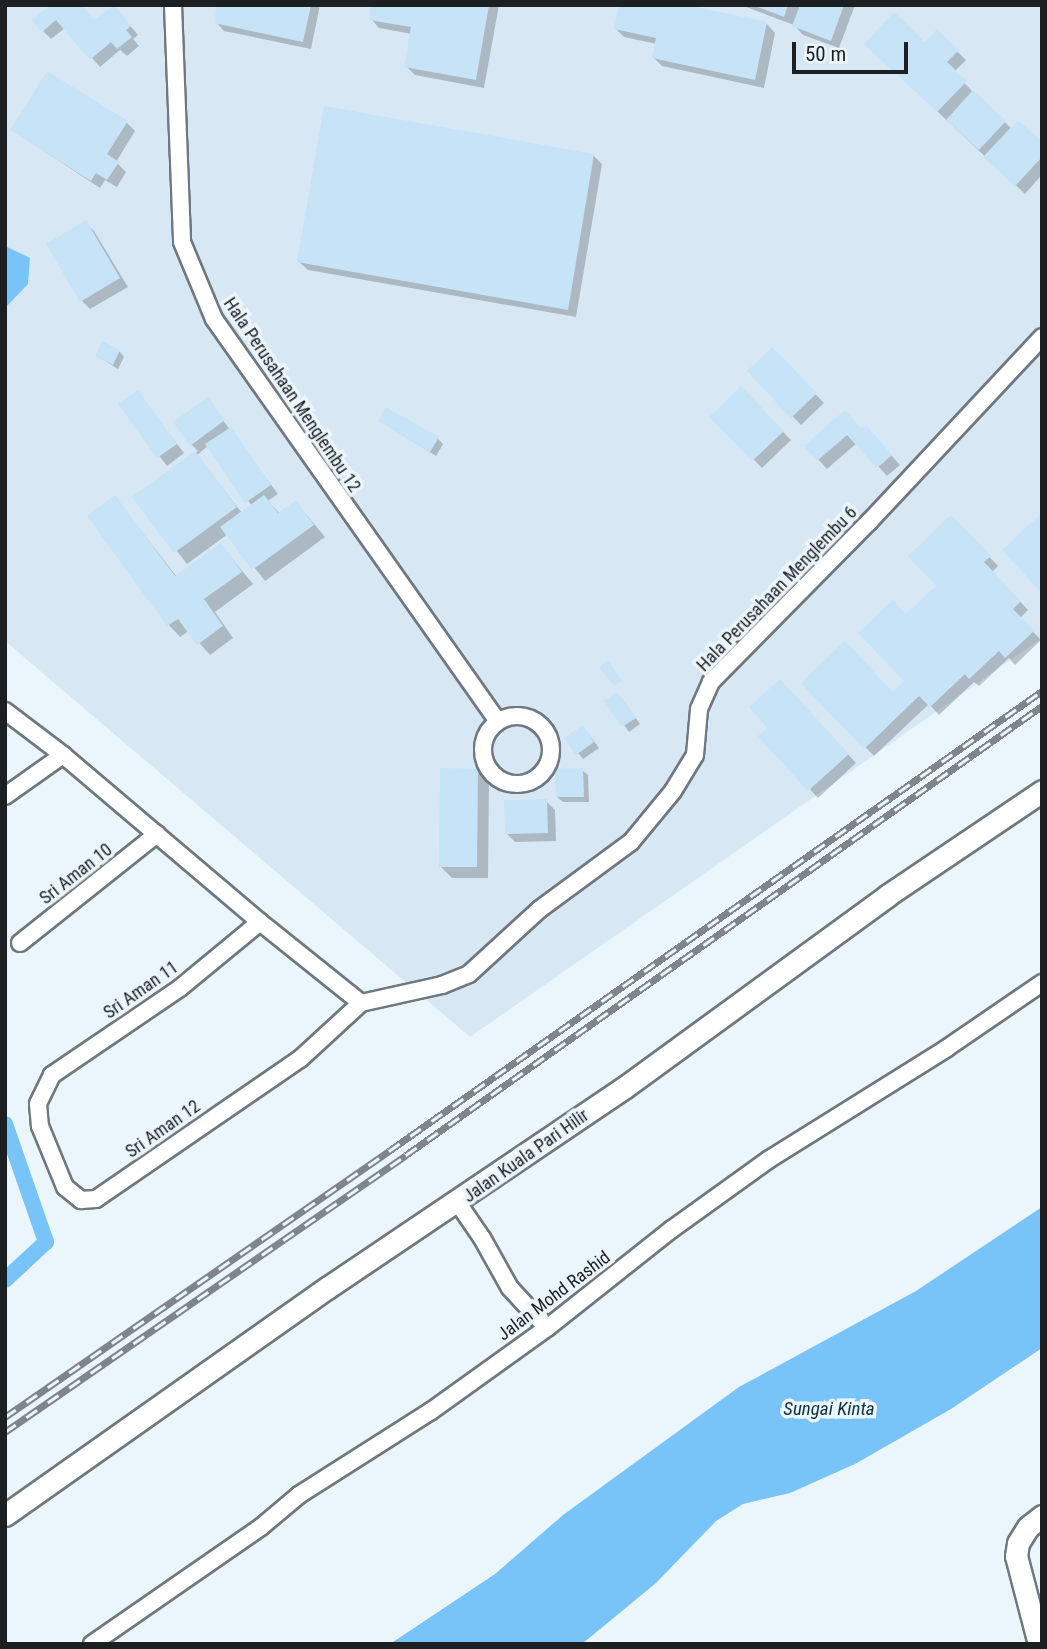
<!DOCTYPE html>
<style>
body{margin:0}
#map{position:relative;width:1047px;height:1649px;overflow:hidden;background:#ebf5fc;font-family:"Roboto Condensed",sans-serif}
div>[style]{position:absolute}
.built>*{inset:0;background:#d7e8f4}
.water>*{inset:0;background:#78c4f8}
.shadow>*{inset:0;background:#0003}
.canal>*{height:16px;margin:-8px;padding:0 8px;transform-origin:8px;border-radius:8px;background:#78c4f8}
.building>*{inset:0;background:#c6e3f8}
.roads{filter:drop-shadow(2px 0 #70787f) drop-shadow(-2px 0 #70787f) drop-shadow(0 2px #70787f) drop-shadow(0 -2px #70787f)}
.street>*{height:16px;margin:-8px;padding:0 8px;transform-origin:8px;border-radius:8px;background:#fff}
.street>.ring{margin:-8px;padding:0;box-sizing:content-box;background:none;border:16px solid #fff;border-radius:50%}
.secondary>*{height:21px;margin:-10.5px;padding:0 10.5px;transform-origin:10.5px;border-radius:10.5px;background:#fff}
.rail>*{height:7px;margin-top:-3.5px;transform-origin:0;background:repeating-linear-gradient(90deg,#ebf5fc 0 13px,#7f858a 0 26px);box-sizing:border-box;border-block:2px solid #7f858a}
span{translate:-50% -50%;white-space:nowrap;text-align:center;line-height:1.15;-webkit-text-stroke:7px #ebf5fc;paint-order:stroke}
.street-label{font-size:18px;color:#1d2023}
.water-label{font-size:19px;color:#0e3045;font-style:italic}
.frame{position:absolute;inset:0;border:7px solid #1d2023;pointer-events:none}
.scale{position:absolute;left:792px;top:42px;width:116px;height:32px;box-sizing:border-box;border:4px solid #1d2023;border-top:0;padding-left:9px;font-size:21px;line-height:24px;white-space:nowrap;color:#1d2023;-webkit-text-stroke:5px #ebf5fc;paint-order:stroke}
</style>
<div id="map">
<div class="built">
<div style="clip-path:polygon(5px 5px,1042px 5px,1042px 638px,470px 1037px,5px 641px)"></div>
</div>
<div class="water">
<div style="clip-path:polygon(5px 246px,30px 258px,28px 284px,5px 308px)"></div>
<div style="clip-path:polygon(1042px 1207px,1042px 1348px,951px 1409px,855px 1464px,790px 1493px,743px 1504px,716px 1521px,656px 1583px,582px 1644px,390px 1644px,495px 1574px,563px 1515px,739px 1387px,916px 1291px)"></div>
</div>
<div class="shadow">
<div style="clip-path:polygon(53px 5px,94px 22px,121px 15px,138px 35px,133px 39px,139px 46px,127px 56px,120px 50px,100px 67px,65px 28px,51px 39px,43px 31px)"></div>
<div style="clip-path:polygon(219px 5px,320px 5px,311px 49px,224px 31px,216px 22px)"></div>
<div style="clip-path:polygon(373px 5px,499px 5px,484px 88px,415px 75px,406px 66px,412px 34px,379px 28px,371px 19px)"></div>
<div style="clip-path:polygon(679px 5px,767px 24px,775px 33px,764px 88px,662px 66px,654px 58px,657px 44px,624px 37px,616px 29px)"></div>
<div style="clip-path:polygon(741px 5px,855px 5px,839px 48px,803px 35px,794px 25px)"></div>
<div style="clip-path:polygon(937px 32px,966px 60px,954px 72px,973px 92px,1012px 129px,1042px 145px,1042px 180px,1040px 177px,1025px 194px,866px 44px,925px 44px)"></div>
<div style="clip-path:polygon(127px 123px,135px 131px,116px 162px,126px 172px,117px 187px,105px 180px,100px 188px,12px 130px)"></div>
<div style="clip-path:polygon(593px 155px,602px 164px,576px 317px,308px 270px,299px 262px)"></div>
<div style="clip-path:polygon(85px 222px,94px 231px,128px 287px,90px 309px,82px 301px)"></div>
<div style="clip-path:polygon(772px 349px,824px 403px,801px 425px,749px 371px)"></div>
<div style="clip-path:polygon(119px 351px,124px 357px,118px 369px,97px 356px)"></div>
<div style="clip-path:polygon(741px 389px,791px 440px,762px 468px,712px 417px)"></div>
<div style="clip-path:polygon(137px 392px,184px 453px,167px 466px,120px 404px)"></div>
<div style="clip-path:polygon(evenodd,207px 399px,278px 494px,268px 501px,280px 514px,296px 502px,325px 537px,265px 581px,228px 534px,187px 564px,135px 497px,198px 451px,191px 444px,207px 399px,208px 446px,252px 506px,242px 513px,197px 455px,208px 446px)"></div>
<div style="clip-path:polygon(380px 421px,438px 439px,443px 444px,436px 456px)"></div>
<div style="clip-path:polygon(862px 431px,874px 436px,900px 465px,887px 476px,857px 443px,827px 469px,806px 446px)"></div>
<div style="clip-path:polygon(115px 497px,177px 577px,221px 545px,253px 584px,215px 612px,233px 638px,210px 655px,189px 631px,180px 637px,169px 625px,89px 516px)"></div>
<div style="clip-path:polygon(951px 517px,998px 566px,992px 572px,1028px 610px,1020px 618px,1041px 640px,1015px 665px,1009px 658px,979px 686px,974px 682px,939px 715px,929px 704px,874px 756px,804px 683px,893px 694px,906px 681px,907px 616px,938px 586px)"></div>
<div style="clip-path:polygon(788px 690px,856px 763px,818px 798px,761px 736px,770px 728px)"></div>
<div style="clip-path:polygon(622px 699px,640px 724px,629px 732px,607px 701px)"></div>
<div style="clip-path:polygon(588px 733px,599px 748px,583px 759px,566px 739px)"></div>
<div style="clip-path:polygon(582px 770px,588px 775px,589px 802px,563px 802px,557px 797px)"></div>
<div style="clip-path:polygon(477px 771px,489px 782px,488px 878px,452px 878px,440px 866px)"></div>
<div style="clip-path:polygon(546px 801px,555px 810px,556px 841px,515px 842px,506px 833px)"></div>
</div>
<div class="canal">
<div style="left:5px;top:1124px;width:125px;rotate:70.8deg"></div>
<div style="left:46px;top:1242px;width:56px;rotate:137.2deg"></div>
</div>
<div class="building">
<div style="clip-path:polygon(50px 5px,81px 5px,94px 20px,114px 5px,131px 26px,126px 30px,132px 37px,117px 49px,111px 42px,90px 60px,56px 20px,42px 32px,32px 20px)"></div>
<div style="clip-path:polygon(217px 5px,311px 5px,303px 42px,214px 23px)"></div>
<div style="clip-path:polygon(371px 5px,489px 5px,476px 80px,404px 67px,411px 27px,369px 20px)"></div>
<div style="clip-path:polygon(619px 5px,686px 5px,767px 22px,755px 80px,652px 58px,656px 38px,614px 29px)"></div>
<div style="clip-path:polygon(753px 5px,788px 5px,784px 17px)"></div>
<div style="clip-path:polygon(800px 5px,844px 5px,831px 41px,792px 26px)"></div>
<div style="clip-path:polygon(894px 12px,925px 42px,937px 29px,959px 50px,947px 62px,967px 81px,937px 112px,864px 44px)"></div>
<div style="clip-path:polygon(47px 71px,128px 121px,107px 154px,119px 162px,107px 180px,96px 173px,91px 181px,10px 130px)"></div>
<div style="clip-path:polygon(973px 90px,1006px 121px,979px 150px,946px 120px)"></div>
<div style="clip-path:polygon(324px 106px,594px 154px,568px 310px,297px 262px)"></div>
<div style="clip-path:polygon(1018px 120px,1042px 142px,1042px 157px,1015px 186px,983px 157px)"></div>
<div style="clip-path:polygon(86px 220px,120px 278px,80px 302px,46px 244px)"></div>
<div style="clip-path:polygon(102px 341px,120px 350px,113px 365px,95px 356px)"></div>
<div style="clip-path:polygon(772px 347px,817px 393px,791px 418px,747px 371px)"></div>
<div style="clip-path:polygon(741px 386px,784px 431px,752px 461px,709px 417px)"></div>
<div style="clip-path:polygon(138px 390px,177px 444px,157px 458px,118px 404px)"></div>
<div style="clip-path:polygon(208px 397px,225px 420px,190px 446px,173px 422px)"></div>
<div style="clip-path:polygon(386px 407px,439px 437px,430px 452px,378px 421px)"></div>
<div style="clip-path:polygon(845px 410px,862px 429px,866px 425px,892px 455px,877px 468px,847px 435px,817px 461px,804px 446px)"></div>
<div style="clip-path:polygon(231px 427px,271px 485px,245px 503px,205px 444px)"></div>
<div style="clip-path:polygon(195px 451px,237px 507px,174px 553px,132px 497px)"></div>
<div style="clip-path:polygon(115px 495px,175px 576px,221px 543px,242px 572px,204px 599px,223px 626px,197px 645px,178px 619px,167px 626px,87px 516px)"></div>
<div style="clip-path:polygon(264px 495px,278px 513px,296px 500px,314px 525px,252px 570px,220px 527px)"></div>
<div style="clip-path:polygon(1042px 513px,1042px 593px,1002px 550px)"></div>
<div style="clip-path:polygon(951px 515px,991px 556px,984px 562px,1021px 601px,1013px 609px,1034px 631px,1005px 658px,999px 651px,969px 679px,965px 674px,930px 707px,919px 696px,864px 749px,801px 683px,845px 641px,893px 692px,904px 681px,858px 633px,893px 600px,906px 614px,936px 586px,908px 556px)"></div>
<div style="clip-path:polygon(608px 660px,622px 680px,614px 686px,599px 667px)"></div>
<div style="clip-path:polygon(780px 679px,849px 754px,808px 791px,758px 736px,767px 728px,749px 707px)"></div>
<div style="clip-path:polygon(617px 692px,636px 718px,622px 727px,604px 701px)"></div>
<div style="clip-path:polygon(583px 725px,594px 742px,576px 755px,564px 738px)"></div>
<div style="clip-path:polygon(440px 768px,478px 769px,477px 867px,439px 867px)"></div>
<div style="clip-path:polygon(583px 768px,584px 797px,556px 797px,555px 769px)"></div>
<div style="clip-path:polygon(547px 799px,548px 833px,505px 834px,504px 800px)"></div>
</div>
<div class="roads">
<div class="street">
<div style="left:173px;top:5px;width:237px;rotate:87.8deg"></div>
<div style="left:182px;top:242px;width:83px;rotate:67.4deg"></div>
<div style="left:214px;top:319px;width:491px;rotate:54.8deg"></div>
<div style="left:5px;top:711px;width:73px;rotate:37.2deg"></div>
<div style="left:63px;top:755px;width:258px;rotate:40.3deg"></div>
<div style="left:260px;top:922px;width:129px;rotate:38.7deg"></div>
<div class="ring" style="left:483px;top:716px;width:52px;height:52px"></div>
<div style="left:5px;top:796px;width:71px;rotate:-35.3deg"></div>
<div style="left:260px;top:922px;width:104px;rotate:140.5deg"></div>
<div style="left:180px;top:988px;width:155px;rotate:145.8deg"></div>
<div style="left:52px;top:1075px;width:32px;rotate:116deg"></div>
<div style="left:38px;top:1104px;width:22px;rotate:85deg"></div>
<div style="left:40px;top:1126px;width:66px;rotate:67.7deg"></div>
<div style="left:65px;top:1187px;width:21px;rotate:39deg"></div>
<div style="left:81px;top:1200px;width:15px;rotate:-4deg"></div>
<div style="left:96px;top:1199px;width:247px;rotate:-34.5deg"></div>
<div style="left:300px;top:1059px;width:83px;rotate:-42.6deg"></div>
<div style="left:20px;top:943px;width:175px;rotate:-38.5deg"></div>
<div style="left:361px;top:1003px;width:83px;rotate:-12.5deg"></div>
<div style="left:442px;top:985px;width:29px;rotate:-22deg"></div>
<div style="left:469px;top:974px;width:96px;rotate:-42.5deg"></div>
<div style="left:540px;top:909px;width:113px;rotate:-36.4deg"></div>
<div style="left:631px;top:842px;width:66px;rotate:-50.5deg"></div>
<div style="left:673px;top:791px;width:42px;rotate:-58.6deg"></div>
<div style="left:695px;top:755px;width:46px;rotate:-85deg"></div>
<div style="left:699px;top:709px;width:30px;rotate:-66deg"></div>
<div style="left:711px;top:682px;width:225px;rotate:-45.4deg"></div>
<div style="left:869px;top:522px;width:253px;rotate:-46.9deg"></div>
<div style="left:458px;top:1203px;width:42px;rotate:55.6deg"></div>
<div style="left:482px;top:1238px;width:57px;rotate:60.8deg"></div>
<div style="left:510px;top:1288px;width:54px;rotate:47.2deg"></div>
<div style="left:92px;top:1644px;width:206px;rotate:-34.7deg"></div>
<div style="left:261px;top:1527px;width:50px;rotate:-40.1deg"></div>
<div style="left:299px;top:1495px;width:156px;rotate:-32.5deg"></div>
<div style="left:431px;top:1411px;width:143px;rotate:-35.6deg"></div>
<div style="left:547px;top:1328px;width:159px;rotate:-38.4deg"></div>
<div style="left:672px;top:1229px;width:118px;rotate:-35.7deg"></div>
<div style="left:768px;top:1160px;width:211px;rotate:-32deg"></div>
<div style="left:947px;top:1048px;width:115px;rotate:-34.4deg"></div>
</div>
<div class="secondary">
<div style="left:5px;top:1515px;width:394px;rotate:-35.2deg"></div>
<div style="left:327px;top:1288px;width:359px;rotate:-34deg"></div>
<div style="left:625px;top:1087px;width:326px;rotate:-36.1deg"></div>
<div style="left:888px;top:895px;width:186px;rotate:-34deg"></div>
<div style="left:1039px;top:1644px;width:91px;rotate:-104.6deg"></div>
<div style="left:1016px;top:1556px;width:13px;rotate:-81deg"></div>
<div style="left:1018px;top:1543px;width:19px;rotate:-58deg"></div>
<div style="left:1028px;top:1527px;width:18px;rotate:-38deg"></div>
</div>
</div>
<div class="rail">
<div style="left:5px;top:1417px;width:467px;rotate:-34.7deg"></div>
<div style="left:389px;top:1151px;width:799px;rotate:-35.16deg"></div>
<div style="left:5px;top:1432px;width:487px;rotate:-34.6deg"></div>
<div style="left:406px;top:1155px;width:779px;rotate:-35.22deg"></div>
</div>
<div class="street-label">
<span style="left:292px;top:395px;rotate:56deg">Hala Perusahaan Menglembu 12</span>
<span style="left:777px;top:589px;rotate:-46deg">Hala Perusahaan Menglembu 6</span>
<span style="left:76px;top:874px;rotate:-38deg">Sri Aman 10</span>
<span style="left:141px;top:990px;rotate:-35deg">Sri Aman 11</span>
<span style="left:163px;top:1129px;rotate:-35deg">Sri Aman 12</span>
<span style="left:526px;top:1156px;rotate:-35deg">Jalan Kuala Pari Hilir</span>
<span style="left:554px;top:1296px;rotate:-37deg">Jalan Mohd Rashid</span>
</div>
<div class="water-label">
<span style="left:829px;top:1409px">Sungai Kinta</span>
</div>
<div class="frame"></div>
<div class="scale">50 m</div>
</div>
